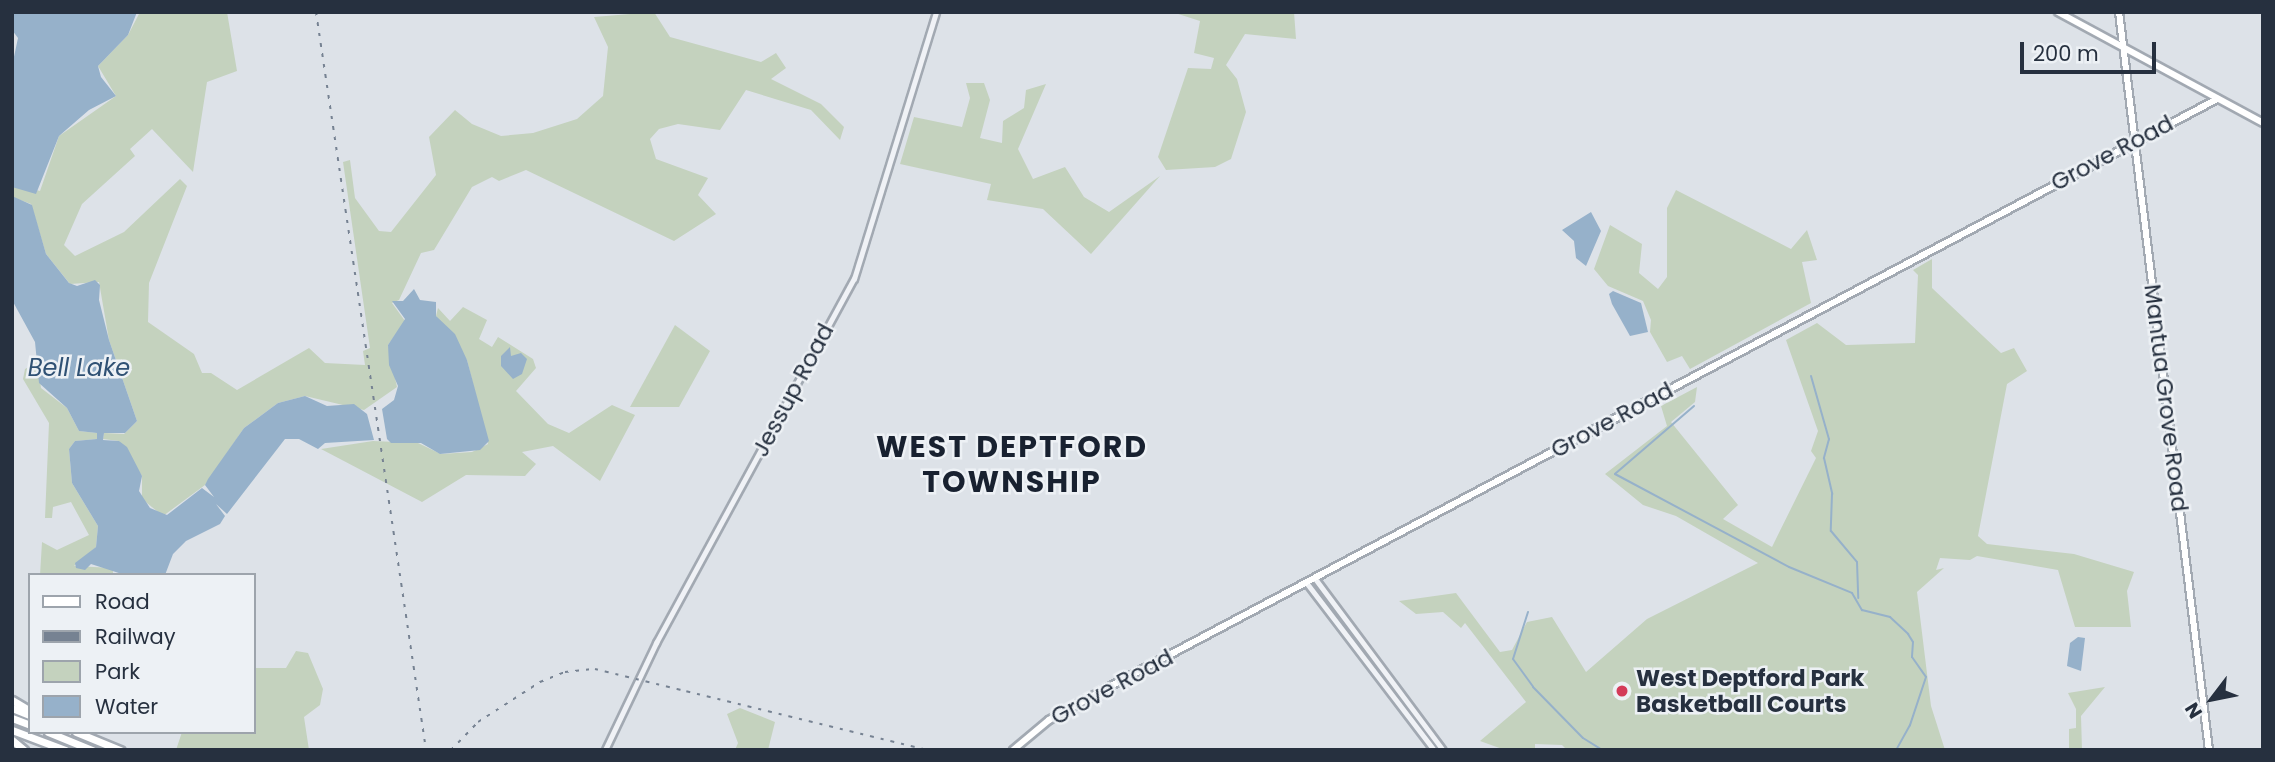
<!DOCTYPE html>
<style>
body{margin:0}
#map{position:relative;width:2275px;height:762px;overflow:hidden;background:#dde2e8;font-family:Poppins,sans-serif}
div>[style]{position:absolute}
.green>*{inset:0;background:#c4d2be}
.water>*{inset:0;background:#96b1ca}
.stream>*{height:2px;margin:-1px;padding:0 1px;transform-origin:1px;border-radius:1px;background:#96b1ca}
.roads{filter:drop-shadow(2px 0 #a2a9b2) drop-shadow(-2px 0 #a2a9b2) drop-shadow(0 2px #a2a9b2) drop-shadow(0 -2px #a2a9b2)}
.minor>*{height:4.5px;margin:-2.25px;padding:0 2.25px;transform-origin:2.25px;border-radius:2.25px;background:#f0f2f6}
.major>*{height:6px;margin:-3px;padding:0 3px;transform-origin:3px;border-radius:3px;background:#fff}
.highway>*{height:7px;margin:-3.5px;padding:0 3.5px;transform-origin:3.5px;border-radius:3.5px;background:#fff}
.rail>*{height:2px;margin-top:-1px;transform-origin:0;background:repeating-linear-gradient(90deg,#768292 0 3.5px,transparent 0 10.5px)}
.dots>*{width:19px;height:19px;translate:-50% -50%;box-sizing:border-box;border:4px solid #edf1f5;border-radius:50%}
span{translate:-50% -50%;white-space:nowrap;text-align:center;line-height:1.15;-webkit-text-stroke:5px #edf1f5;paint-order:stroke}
.street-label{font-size:23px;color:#26303f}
.poi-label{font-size:23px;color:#26303f;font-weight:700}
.left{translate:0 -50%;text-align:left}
.water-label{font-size:24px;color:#2f5174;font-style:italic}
.district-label{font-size:30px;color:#182130;font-weight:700;letter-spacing:2px}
.frame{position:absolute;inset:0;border:14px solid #26303f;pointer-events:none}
.legend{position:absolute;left:28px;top:573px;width:228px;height:161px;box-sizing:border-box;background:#edf1f5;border:2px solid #9da4ac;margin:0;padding:9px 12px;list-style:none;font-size:21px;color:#26303f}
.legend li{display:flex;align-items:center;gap:14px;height:35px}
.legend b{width:35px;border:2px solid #9da4ac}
.north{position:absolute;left:2177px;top:664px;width:70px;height:70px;-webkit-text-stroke:5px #edf1f5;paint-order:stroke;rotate:238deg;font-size:19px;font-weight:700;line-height:28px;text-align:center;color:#26303f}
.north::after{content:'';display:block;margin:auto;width:24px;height:32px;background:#26303f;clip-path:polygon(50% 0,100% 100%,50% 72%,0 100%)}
.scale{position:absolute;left:2020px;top:42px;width:136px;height:32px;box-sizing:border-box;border:4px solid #26303f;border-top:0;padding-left:9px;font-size:21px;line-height:24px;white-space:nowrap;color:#26303f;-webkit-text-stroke:5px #edf1f5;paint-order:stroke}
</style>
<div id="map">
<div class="green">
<div style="clip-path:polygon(140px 12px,227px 12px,237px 71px,207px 82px,193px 172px,152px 129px,130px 149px,135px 156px,82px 204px,64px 245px,75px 256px,124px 232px,180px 179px,187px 186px,149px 283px,148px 322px,194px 354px,202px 373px,211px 373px,237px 390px,309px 348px,325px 363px,365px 365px,363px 351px,370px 348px,343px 162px,350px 160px,355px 198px,379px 231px,391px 232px,436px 175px,429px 137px,455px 110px,472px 124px,501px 136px,533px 133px,577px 119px,603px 96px,608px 47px,594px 17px,654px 12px,670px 37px,761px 62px,776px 53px,786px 68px,771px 79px,821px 104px,844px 127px,840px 140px,811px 110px,746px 90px,720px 130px,678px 124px,659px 129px,650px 139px,656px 159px,708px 178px,698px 195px,716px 214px,674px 241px,526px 170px,499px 181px,492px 177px,472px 187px,434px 250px,421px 253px,399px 300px,392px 303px,405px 321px,388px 345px,397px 387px,364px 410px,305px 396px,278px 403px,244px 428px,205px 485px,163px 516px,142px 499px,142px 476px,119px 441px,103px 439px,104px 433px,124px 434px,137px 421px,109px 340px,99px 282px,70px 284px,46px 254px,31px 204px,12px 197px,12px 184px,40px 191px,59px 136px,116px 96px,98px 66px,128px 35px)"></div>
<div style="clip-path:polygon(1172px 12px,1294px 12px,1296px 39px,1245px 34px,1226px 65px,1237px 79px,1246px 112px,1231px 159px,1215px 167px,1166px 170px,1158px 157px,1188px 68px,1211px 69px,1214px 58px,1194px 53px,1200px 21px)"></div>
<div style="clip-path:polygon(966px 83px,984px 83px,990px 100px,980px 138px,1002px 143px,1003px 121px,1024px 108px,1026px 90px,1046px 84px,1018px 149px,1033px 179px,1065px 167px,1084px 197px,1109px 212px,1160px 176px,1091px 254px,1043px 209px,987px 200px,991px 184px,900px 164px,914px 117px,962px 127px,970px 98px)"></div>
<div style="clip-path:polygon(1676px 190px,1791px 249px,1807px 230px,1817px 260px,1802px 262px,1811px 303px,1690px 369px,1682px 356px,1667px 362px,1650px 332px,1651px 320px,1643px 301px,1608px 286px,1594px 269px,1610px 225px,1642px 244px,1639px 273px,1658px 289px,1667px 277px,1667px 208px)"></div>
<div style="clip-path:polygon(1932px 259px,1932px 288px,2001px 353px,2014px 348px,2027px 371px,2007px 384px,1978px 536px,1987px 544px,2074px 554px,2134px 572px,2127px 591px,2131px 627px,2075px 627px,2058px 570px,1977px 556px,1970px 560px,1940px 558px,1936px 570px,1944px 568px,1917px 592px,1931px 706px,1945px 750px,1567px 750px,1562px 745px,1535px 744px,1535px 750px,1505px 750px,1480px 741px,1526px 702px,1465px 623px,1461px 628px,1443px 612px,1416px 614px,1399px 601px,1456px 593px,1500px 652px,1512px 650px,1527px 622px,1552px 617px,1586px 672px,1647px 619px,1758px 563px,1676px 516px,1643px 505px,1605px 474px,1667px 426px,1661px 406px,1697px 387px,1695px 402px,1671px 422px,1738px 505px,1723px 519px,1772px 547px,1816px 458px,1811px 451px,1818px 431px,1786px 340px,1817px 323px,1846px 345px,1915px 343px,1918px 275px,1913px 270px)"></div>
<div style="clip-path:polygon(463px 307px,487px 320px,479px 339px,492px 347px,498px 337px,533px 359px,536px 368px,516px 391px,548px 424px,569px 433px,612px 405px,635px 415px,600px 481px,553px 446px,522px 452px,536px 464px,525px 476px,466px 475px,422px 502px,321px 449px,373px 441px,418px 443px,441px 454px,472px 452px,488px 444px,467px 360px,436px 316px,438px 308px,450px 321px)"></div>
<div style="clip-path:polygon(675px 325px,710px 351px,679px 407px,630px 407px)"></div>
<div style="clip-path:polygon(38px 362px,41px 388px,67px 408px,79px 431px,97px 433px,97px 439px,75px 441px,69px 449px,72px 483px,98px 526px,96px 547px,74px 566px,113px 568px,113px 575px,40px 575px,42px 542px,57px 550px,89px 535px,71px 502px,53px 507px,52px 518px,45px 518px,49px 423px,23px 379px,25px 369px)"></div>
<div style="clip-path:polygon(296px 651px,308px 653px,323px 689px,320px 705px,304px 717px,309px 750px,176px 750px,182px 732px,254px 732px,254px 668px,286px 668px)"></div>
<div style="clip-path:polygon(2105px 687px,2081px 716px,2082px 750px,2069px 750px,2069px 729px,2076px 728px,2076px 709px,2068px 693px)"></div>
<div style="clip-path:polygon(740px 708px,775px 722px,768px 750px,735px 750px,738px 743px,727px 714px)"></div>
</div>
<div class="water">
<div style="clip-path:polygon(12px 12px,137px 12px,128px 35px,98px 66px,101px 77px,116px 96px,89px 110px,59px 136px,36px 194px,12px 187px,12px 66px,18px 38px,12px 30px)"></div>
<div style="clip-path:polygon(12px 196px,32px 205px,46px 254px,69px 283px,77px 286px,95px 280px,100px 285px,99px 300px,109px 340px,137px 421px,125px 433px,104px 433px,103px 440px,119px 441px,127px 447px,142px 476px,139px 491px,150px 508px,167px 515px,202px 488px,214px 497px,205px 485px,208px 479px,244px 428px,278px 403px,305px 396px,327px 406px,354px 404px,367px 414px,374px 440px,325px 443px,318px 449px,299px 439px,285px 439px,227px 514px,216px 504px,225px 516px,220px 524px,186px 541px,173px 554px,165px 575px,125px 575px,91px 564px,85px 570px,76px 568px,75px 563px,96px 547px,98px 526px,72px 483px,69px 449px,75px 441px,97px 439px,97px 433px,79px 431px,67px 408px,39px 383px,35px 342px,12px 300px)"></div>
<div style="clip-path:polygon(1591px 212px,1601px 231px,1586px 266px,1576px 258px,1574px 241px,1562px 230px)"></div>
<div style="clip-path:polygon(414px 289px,420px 300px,436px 302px,436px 316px,455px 334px,467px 360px,489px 441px,480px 450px,440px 454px,421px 443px,391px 443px,387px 439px,382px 409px,394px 400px,398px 386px,389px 365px,388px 345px,405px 319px,392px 301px,403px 301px)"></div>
<div style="clip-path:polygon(1613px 291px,1641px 303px,1648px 332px,1630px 336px,1612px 304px,1609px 294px)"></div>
<div style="clip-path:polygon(510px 347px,511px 356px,521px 353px,527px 359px,522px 374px,513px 379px,501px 366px,501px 356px)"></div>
<div style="clip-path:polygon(2078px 637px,2085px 638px,2081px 671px,2067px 666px,2070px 643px)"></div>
</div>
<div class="stream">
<div style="left:1811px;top:376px;width:66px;rotate:74.1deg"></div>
<div style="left:1829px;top:439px;width:20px;rotate:105deg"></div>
<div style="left:1824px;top:458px;width:37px;rotate:77deg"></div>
<div style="left:1832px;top:494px;width:37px;rotate:92deg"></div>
<div style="left:1831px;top:531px;width:40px;rotate:50deg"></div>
<div style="left:1857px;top:562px;width:36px;rotate:88deg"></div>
<div style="left:1694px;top:406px;width:104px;rotate:139.3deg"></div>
<div style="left:1615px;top:474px;width:197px;rotate:28.1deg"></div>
<div style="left:1789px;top:567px;width:68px;rotate:22.4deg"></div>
<div style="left:1852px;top:593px;width:20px;rotate:60deg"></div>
<div style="left:1862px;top:610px;width:29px;rotate:14deg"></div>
<div style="left:1890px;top:617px;width:25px;rotate:43deg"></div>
<div style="left:1908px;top:634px;width:9px;rotate:58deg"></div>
<div style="left:1913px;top:642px;width:15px;rotate:94deg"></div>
<div style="left:1912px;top:657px;width:24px;rotate:55deg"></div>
<div style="left:1926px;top:677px;width:51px;rotate:108.4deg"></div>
<div style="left:1910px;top:725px;width:29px;rotate:119deg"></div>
<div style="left:1528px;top:612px;width:49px;rotate:107.7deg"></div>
<div style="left:1513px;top:659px;width:34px;rotate:54deg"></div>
<div style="left:1533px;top:687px;width:71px;rotate:45.6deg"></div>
<div style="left:1583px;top:738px;width:22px;rotate:32deg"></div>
</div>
<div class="roads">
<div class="minor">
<div style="left:1315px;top:578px;width:214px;rotate:53.3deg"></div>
<div style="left:1307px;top:583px;width:210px;rotate:52.7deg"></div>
<div style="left:605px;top:750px;width:119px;rotate:-64.5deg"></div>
<div style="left:656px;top:643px;width:414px;rotate:-61.5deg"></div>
<div style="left:854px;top:279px;width:279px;rotate:-72.9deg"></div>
</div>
<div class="major">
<div style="left:2058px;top:12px;width:233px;rotate:28.4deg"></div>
<div style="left:2119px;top:12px;width:743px;rotate:83.05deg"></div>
<div style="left:1013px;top:750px;width:47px;rotate:-39.8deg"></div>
<div style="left:1049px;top:720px;width:66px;rotate:-28.9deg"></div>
<div style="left:1107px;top:688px;width:1257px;rotate:-27.95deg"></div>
</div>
<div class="highway">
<div style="left:12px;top:700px;width:21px;rotate:31deg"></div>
<div style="left:12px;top:708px;width:18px;rotate:22deg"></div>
<div style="left:12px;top:718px;width:19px;rotate:21deg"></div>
<div style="left:12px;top:730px;width:57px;rotate:20.7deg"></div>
<div style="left:48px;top:732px;width:48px;rotate:22.2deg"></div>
<div style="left:76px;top:732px;width:48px;rotate:22.2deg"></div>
<div style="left:12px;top:740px;width:16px;rotate:40deg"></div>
</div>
</div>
<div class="rail">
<div style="left:316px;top:12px;width:746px;rotate:81.52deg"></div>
<div style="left:451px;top:750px;width:39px;rotate:-46deg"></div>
<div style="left:478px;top:722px;width:74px;rotate:-32.8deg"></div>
<div style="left:540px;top:682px;width:27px;rotate:-22deg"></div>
<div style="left:565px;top:672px;width:30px;rotate:-6deg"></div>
<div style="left:595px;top:669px;width:342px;rotate:13.7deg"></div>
</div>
<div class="dots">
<div style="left:1622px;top:691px;background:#d43b59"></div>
</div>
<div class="street-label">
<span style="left:2112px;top:153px;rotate:-28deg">Grove Road</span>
<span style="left:793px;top:390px;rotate:-62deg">Jessup Road</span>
<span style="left:2166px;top:398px;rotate:83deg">Mantua Grove Road</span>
<span style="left:1612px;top:420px;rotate:-28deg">Grove Road</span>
<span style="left:1112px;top:687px;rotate:-28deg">Grove Road</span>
</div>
<div class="poi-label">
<span class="left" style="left:1636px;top:691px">West Deptford Park<br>Basketball Courts</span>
</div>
<div class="water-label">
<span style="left:79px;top:368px">Bell Lake</span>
</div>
<div class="district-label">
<span style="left:1012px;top:464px">WEST DEPTFORD<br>TOWNSHIP</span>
</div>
<div class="frame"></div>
<ul class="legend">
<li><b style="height:9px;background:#fff"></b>Road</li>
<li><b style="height:9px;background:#768292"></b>Railway</li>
<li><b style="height:19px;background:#c4d2be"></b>Park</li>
<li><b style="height:19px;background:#96b1ca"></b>Water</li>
</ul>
<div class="north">N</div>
<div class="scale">200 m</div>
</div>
